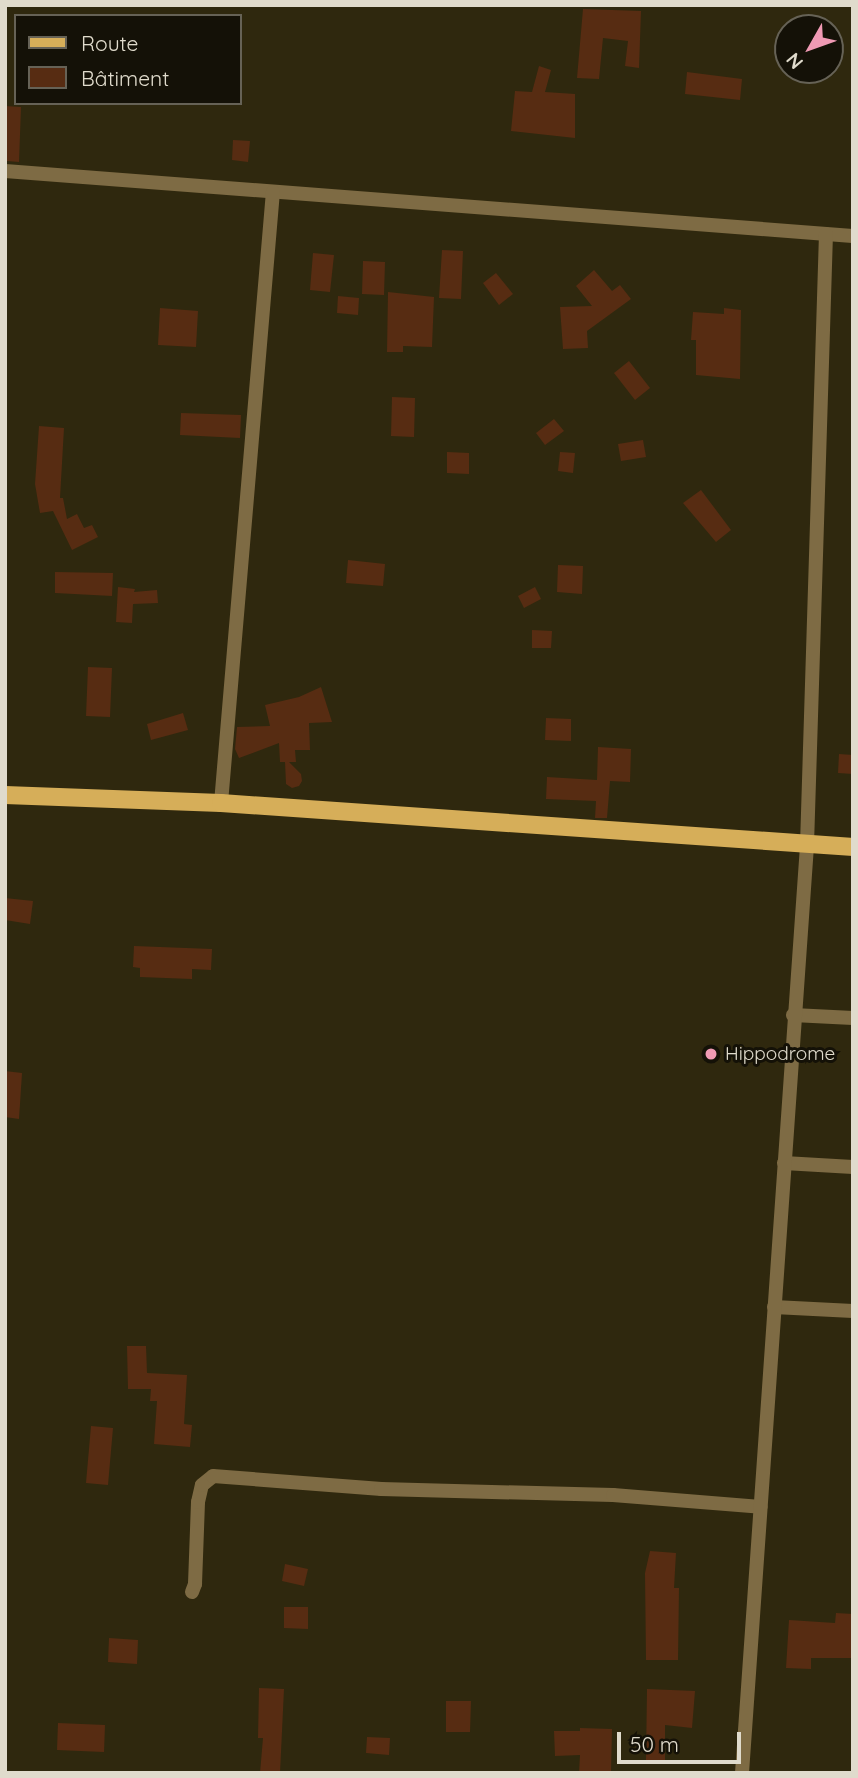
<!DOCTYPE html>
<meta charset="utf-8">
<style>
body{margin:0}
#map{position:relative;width:858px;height:1778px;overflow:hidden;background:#2f280e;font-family:Quicksand,sans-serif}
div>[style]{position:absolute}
.building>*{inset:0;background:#572c12}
.minor>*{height:14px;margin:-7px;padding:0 7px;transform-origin:7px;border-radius:7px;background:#7e6b44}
.primary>*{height:18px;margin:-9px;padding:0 9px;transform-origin:9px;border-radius:9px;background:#d6ae59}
.dots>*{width:19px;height:19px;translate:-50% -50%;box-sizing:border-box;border:4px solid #141107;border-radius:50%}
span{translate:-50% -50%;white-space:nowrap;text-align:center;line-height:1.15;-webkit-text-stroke:6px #141107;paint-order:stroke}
.poi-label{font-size:19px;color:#e0dbcc}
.left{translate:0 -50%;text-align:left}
.frame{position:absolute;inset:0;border:7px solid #e0dbcc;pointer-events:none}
.legend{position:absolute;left:14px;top:14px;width:228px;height:91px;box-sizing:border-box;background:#141107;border:2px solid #666256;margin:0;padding:9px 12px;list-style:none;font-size:21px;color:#e0dbcc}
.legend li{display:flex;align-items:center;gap:14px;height:35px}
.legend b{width:35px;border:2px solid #666256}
.north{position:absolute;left:774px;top:14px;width:70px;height:70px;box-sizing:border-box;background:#141107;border:2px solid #666256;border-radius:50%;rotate:230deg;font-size:19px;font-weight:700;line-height:28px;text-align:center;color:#e0dbcc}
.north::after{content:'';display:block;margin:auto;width:24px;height:32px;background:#f09ab4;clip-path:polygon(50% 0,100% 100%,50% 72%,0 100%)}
.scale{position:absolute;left:617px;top:1732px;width:124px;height:32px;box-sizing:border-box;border:4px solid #e0dbcc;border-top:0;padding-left:9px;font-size:21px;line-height:24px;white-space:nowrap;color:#e0dbcc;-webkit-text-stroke:5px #141107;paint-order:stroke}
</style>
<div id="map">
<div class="building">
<div style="clip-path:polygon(583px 9px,641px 11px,639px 68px,625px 66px,628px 41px,603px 38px,599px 79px,577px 78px)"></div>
<div style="clip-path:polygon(539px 66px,551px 70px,545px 92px,575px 94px,575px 138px,511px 131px,515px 91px,532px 92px)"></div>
<div style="clip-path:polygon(687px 72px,742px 79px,740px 100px,685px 94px)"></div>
<div style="clip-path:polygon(5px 106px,21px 107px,19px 162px,7px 161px)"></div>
<div style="clip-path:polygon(233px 140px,250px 141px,248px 162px,232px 160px)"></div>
<div style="clip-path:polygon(442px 250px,463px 251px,461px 299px,439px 298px)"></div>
<div style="clip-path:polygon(313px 253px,334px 255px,330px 292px,310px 290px)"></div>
<div style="clip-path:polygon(363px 261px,385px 262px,384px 295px,362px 294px)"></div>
<div style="clip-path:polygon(594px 270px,612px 291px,620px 285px,631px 299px,587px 331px,588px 348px,563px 349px,560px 307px,592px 306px,576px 286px)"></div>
<div style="clip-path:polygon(496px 273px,513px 294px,499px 305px,483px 283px)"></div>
<div style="clip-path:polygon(388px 292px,434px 297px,432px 347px,403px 346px,403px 352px,387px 352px)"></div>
<div style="clip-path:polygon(338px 296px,359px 298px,358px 315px,337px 313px)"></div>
<div style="clip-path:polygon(160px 308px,198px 311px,196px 347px,158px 345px)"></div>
<div style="clip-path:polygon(724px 308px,741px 310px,740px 379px,696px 375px,696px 340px,691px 340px,693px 312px,724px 314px)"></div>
<div style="clip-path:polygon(629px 361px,650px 388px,635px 400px,614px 373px)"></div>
<div style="clip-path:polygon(392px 397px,415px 398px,414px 437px,391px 436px)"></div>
<div style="clip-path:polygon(181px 413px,241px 415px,240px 438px,180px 435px)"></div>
<div style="clip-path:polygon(554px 419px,564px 431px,545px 445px,536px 433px)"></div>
<div style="clip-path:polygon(39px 426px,64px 428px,60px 498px,63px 498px,67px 519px,77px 514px,84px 528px,92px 525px,98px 537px,72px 550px,53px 511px,40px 513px,35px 484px)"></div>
<div style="clip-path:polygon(643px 440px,646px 457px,621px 461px,618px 444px)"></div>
<div style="clip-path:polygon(447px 452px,469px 453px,469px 474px,447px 473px)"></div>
<div style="clip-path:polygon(560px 452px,575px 453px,573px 473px,558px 471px)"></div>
<div style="clip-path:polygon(701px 490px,731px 530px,716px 542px,683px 503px)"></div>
<div style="clip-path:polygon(348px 560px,385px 564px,383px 586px,346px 583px)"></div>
<div style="clip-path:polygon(558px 565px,583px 566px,582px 594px,557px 592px)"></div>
<div style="clip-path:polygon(55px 572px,113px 573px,112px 596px,55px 593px)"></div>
<div style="clip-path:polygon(118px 587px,135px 589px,134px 592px,157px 590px,158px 603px,133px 604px,132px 623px,116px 622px)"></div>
<div style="clip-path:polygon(535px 587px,541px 599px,524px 608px,518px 596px)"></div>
<div style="clip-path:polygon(532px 630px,552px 631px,551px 648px,532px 648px)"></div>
<div style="clip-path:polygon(88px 667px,112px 668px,110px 717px,86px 716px)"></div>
<div style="clip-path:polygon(321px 687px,332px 722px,309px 723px,310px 750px,295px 750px,296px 762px,289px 762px,301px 774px,302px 781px,299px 786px,292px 788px,286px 784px,285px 762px,280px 762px,279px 743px,239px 758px,235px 749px,237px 727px,270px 726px,265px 705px,299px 697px)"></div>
<div style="clip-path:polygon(183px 713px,188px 730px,151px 740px,147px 724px)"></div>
<div style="clip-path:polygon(546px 718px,571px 719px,571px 741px,545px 740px)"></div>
<div style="clip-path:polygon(598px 747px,631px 749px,630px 782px,610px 781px,607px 818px,595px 818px,596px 801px,546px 799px,547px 777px,597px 780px)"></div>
<div style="clip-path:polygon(839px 754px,853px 755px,853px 774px,838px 773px)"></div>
<div style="clip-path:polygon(5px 898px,33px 901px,30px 924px,5px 920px)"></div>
<div style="clip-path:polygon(134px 946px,212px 949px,211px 970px,192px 969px,192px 979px,140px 977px,140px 968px,133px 967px)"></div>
<div style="clip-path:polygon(5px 1071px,22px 1073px,19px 1119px,5px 1117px)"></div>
<div style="clip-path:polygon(127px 1346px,146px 1346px,147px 1373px,187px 1375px,184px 1424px,192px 1425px,190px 1447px,154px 1444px,157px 1401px,150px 1401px,151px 1389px,128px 1389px)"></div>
<div style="clip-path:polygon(91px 1426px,113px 1428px,108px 1485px,86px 1483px)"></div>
<div style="clip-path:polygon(650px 1551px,676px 1553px,674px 1588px,679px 1588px,678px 1660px,646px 1660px,645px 1573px)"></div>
<div style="clip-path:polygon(285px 1564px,308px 1569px,304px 1586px,282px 1581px)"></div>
<div style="clip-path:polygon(284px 1607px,308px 1607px,308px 1629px,284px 1628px)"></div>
<div style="clip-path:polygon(836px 1613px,853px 1614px,853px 1658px,811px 1658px,811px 1669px,786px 1668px,789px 1620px,835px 1623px)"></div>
<div style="clip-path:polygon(109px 1638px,138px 1640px,137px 1664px,108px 1662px)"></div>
<div style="clip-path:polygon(259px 1688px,284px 1689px,280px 1773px,260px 1773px,263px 1738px,258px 1738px)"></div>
<div style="clip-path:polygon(647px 1689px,695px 1691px,692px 1728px,665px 1725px,665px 1761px,646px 1760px)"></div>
<div style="clip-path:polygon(446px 1701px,471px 1701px,470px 1732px,446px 1732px)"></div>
<div style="clip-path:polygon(58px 1723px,105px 1725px,104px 1752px,57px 1750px)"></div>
<div style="clip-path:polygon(580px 1728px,612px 1729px,611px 1773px,579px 1773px,580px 1755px,555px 1756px,554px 1731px,580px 1731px)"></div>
<div style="clip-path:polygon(367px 1737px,390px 1738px,389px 1755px,366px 1753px)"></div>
</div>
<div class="minor">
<div style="left:5px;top:171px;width:850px;rotate:4.38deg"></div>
<div style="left:221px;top:803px;width:613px;rotate:-85.14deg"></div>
<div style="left:793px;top:1015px;width:60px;rotate:2.9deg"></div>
<div style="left:784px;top:1163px;width:69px;rotate:3.3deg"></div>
<div style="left:774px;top:1307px;width:79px;rotate:2.9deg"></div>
<div style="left:192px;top:1592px;width:9px;rotate:-69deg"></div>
<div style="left:195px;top:1584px;width:82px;rotate:-87.9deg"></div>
<div style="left:198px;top:1502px;width:17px;rotate:-77deg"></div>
<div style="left:202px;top:1485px;width:14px;rotate:-39deg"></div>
<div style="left:213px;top:1476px;width:169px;rotate:4.4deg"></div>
<div style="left:381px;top:1489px;width:232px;rotate:1.5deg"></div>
<div style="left:613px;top:1495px;width:148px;rotate:4.6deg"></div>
<div style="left:742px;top:1773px;width:930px;rotate:-85.99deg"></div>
<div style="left:807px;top:845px;width:611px;rotate:-88.22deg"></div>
</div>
<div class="primary">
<div style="left:5px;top:795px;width:216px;rotate:2.1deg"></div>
<div style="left:221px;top:803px;width:634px;rotate:3.98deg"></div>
</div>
<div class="dots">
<div style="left:711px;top:1054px;background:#f09ab4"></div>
</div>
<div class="poi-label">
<span class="left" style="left:725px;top:1054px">Hippodrome</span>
</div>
<div class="frame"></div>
<ul class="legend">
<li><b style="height:9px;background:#d6ae59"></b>Route</li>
<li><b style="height:19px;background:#572c12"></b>Bâtiment</li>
</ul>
<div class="north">N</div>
<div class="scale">50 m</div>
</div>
